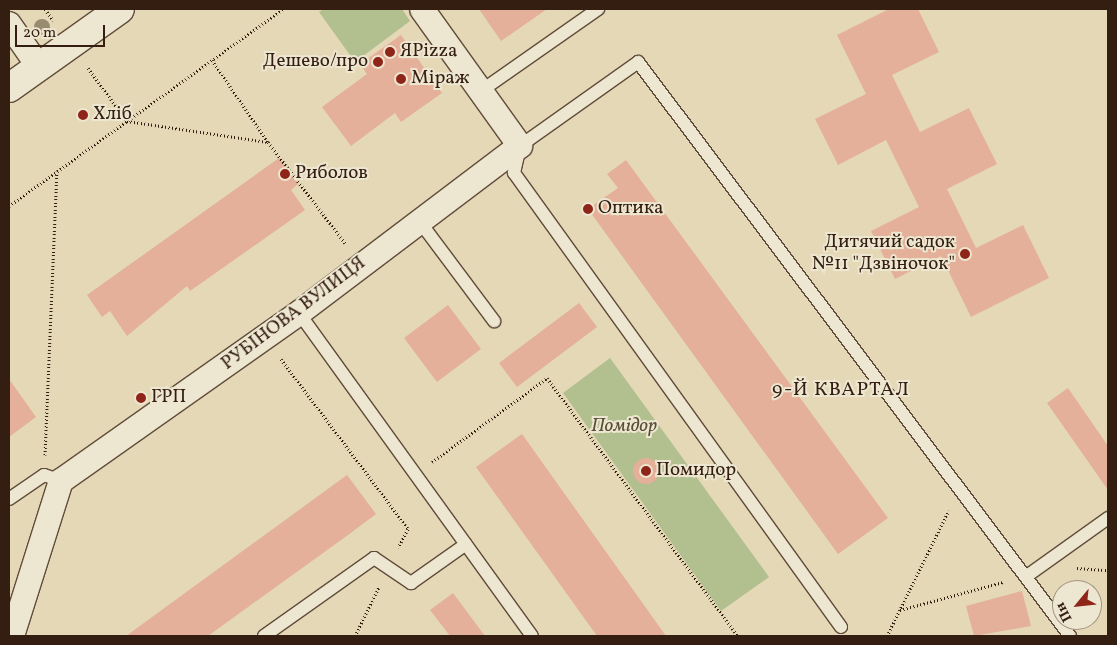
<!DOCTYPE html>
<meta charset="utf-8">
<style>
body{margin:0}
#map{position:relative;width:1117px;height:645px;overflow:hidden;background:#e4d8b6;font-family:Vollkorn,serif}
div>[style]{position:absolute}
.green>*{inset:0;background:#b2bf8f}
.building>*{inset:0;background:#e4b099}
.round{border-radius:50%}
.path>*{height:3px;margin-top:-1.5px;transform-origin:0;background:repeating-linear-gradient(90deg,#341e11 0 1px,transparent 0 3.5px)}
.roads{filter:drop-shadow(1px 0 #604c3a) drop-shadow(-1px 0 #604c3a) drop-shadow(0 1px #604c3a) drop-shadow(0 -1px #604c3a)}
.service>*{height:12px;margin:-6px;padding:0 6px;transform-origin:6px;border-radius:6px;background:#ede6d0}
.minor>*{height:24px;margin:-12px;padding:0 12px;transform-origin:12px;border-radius:12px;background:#ede6d0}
.secondary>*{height:28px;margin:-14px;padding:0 14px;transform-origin:14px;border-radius:14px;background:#ede6d0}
.trees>*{width:16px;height:16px;margin:-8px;border-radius:50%;background:#988c70}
.dots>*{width:14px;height:14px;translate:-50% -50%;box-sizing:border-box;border:2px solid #ede6d0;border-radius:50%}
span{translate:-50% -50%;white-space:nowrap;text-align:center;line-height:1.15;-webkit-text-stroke:4px #ede6d0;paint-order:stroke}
.poi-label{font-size:19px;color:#341e11}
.left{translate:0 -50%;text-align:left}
.right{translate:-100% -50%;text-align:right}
.street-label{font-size:19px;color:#341e11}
.park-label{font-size:19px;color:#5a4e37;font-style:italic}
.neighbourhood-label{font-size:20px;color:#341e11;letter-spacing:1px}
.frame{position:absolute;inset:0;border:10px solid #341e11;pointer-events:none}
.north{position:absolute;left:1052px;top:580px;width:50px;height:50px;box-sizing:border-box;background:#ede6d0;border:1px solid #a39684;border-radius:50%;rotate:242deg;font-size:14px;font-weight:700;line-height:20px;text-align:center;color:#341e11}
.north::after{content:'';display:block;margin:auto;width:18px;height:22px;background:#8f2418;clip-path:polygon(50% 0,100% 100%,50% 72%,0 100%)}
.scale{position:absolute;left:15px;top:25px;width:90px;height:22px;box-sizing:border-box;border:2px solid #341e11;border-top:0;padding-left:6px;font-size:15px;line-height:18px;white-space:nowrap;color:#341e11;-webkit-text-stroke:4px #ede6d0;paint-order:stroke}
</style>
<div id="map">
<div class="green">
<div style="clip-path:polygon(324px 9px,402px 9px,410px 21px,355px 62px,319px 12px)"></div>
<div style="clip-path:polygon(610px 358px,769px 577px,721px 611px,563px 393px)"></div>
</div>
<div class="building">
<div style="clip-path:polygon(479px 9px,547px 9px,501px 41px)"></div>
<div style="clip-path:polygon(889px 9px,918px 9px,939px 52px,892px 75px,920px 132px,969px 108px,997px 164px,947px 189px,976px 248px,1023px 225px,1049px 278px,971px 317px,941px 256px,895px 279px,871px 231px,919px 207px,886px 140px,838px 165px,815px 119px,866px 94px,837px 35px)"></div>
<div style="clip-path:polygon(401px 35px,442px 93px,401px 122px,395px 113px,351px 146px,322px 107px,367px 74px,360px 64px)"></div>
<div style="clip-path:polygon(279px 158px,298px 184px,291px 190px,305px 210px,190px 291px,187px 286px,127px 336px,110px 311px,102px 317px,87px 295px)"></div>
<div style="clip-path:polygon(626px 160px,888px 518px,838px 554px,588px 209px,618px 188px,607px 174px)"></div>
<div style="clip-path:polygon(579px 303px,597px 327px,517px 387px,499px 363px)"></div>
<div style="clip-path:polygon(448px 305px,481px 349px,437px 382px,404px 338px)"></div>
<div style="clip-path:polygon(9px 379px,36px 417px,9px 437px)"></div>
<div style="clip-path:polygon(1068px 388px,1108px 446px,1108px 490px,1047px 403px)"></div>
<div style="clip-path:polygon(522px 434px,666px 636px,597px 636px,476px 467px)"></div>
<div class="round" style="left:633px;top:458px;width:26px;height:26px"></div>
<div style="clip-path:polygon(347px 475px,376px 514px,348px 535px,208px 636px,126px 636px)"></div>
<div style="clip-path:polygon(1022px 591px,1031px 626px,974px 636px,966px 606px)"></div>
<div style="clip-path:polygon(453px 593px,485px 636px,450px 636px,430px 610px)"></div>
</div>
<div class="path">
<div style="left:45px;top:9px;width:14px;rotate:54deg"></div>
<div style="left:212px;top:60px;width:99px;rotate:55.7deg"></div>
<div style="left:88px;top:68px;width:66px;rotate:53.7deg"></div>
<div style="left:127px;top:121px;width:143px;rotate:8.5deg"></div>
<div style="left:268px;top:142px;width:127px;rotate:52.7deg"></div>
<div style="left:9px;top:206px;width:337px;rotate:-35.7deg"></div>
<div style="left:281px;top:359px;width:212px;rotate:53.2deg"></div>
<div style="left:408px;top:529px;width:21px;rotate:118deg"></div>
<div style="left:45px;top:455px;width:284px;rotate:-87.6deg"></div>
<div style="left:432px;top:462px;width:142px;rotate:-36.1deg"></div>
<div style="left:547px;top:378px;width:321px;rotate:53.5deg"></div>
<div style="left:1077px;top:568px;width:31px;rotate:4deg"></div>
<div style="left:900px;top:610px;width:107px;rotate:-15.2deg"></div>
<div style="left:355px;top:636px;width:55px;rotate:-63.9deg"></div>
<div style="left:887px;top:636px;width:140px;rotate:-63.8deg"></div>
</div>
<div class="roads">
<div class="service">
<div style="left:481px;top:91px;width:143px;rotate:-35deg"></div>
<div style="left:420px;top:222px;width:124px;rotate:53.2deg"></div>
<div style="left:299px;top:313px;width:398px;rotate:54.2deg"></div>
<div style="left:9px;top:499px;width:42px;rotate:-34.4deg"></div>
<div style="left:44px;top:475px;width:18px;rotate:19deg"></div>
<div style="left:1027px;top:576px;width:100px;rotate:-35.6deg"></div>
<div style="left:841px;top:627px;width:560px;rotate:-125.76deg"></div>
<div style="left:514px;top:173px;width:28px;rotate:-77deg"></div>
<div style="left:520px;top:146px;width:145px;rotate:-35.4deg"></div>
<div style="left:638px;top:62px;width:718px;rotate:53.03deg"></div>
<div style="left:264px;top:636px;width:135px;rotate:-35.3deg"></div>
<div style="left:374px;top:558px;width:45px;rotate:34deg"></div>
<div style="left:411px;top:583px;width:67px;rotate:-35.3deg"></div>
</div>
<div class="minor">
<div style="left:9px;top:24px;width:52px;rotate:55.1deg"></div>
<div style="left:12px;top:636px;width:163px;rotate:-72.5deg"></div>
<div style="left:61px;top:481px;width:291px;rotate:-35.2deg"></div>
<div style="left:299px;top:313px;width:277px;rotate:-37.1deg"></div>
<div style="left:520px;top:146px;width:168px;rotate:-125.6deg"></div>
</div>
<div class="secondary">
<div style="left:9px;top:88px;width:136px;rotate:-35.4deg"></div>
</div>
</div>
<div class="trees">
<div style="left:42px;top:27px"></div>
</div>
<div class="dots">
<div style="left:390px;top:52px;background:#8f2418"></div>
<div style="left:378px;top:62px;background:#8f2418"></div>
<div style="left:401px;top:79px;background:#8f2418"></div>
<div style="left:83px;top:115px;background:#8f2418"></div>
<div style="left:285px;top:174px;background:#8f2418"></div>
<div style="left:588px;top:209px;background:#8f2418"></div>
<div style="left:965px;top:254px;background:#8f2418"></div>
<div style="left:141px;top:398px;background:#8f2418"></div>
<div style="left:646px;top:471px;background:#8f2418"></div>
</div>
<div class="poi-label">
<span class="left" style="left:400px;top:52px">ЯPizza</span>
<span class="right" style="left:368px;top:62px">Дешево/про</span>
<span class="left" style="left:411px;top:79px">Міраж</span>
<span class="left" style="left:93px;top:115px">Хліб</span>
<span class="left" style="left:295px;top:174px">Риболов</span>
<span class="left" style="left:598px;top:209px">Оптика</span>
<span class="right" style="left:955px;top:254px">Дитячий садок<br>№11 "Дзвіночок"</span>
<span class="left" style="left:151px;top:398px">ГРП</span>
<span class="left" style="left:656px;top:471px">Помидор</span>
</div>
<div class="street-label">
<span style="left:294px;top:314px;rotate:-37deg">РУБІНОВА ВУЛИЦЯ</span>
</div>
<div class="park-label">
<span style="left:624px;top:427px">Помідор</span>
</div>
<div class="neighbourhood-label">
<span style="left:841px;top:390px">9-Й КВАРТАЛ</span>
</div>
<div class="frame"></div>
<div class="north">Пн</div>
<div class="scale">20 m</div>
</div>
